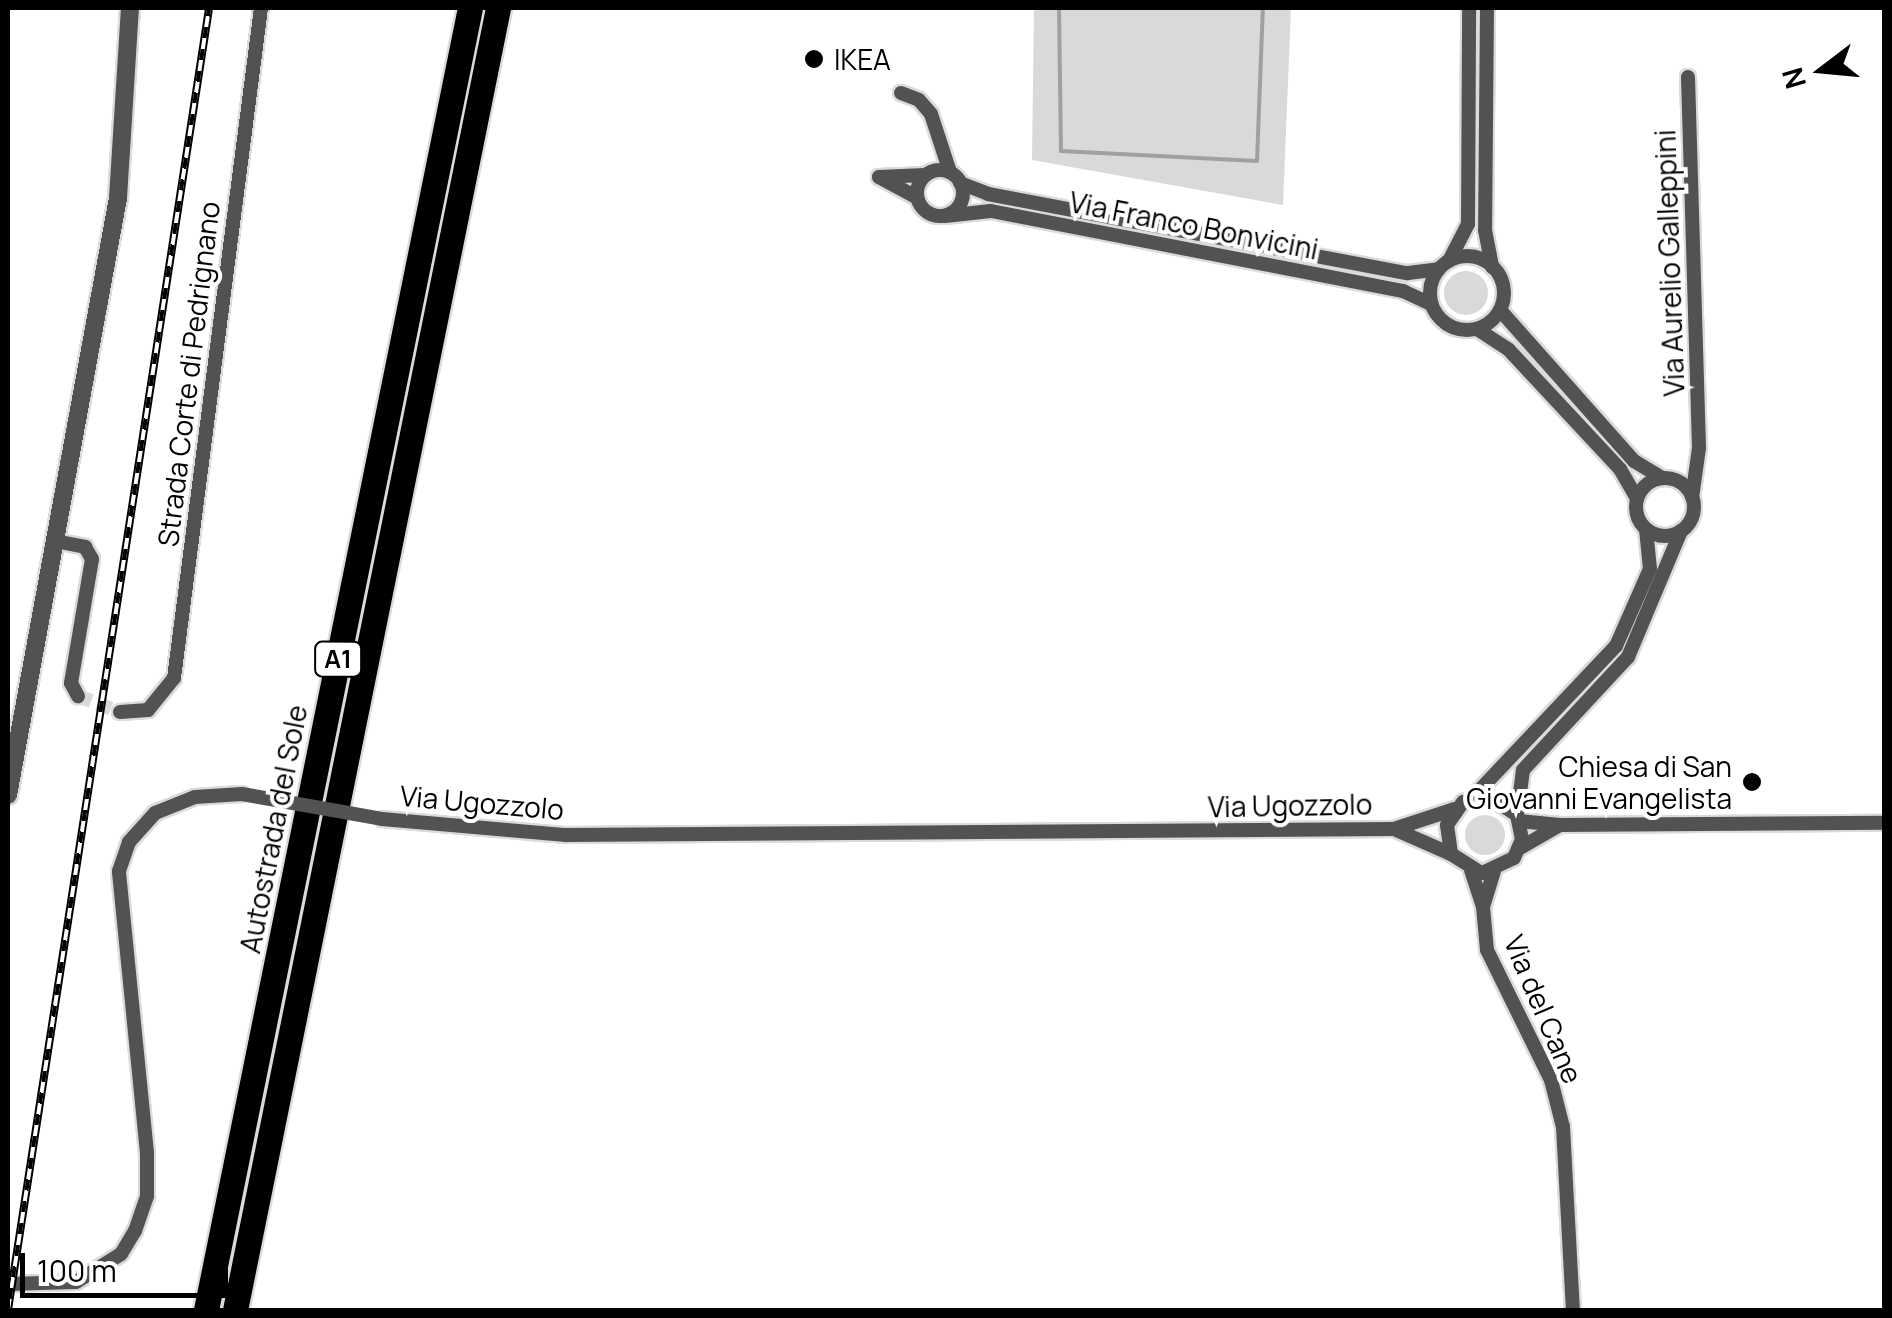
<!DOCTYPE html>
<style>
body{margin:0}
#map{position:relative;width:1892px;height:1318px;overflow:hidden;background:#fff;font-family:Manrope,sans-serif}
div>[style]{position:absolute}
.green>*{inset:0;background:#d9d9d9}
.round{border-radius:50%}
.stream>*{height:4px;margin:-2px;padding:0 2px;transform-origin:2px;border-radius:2px;background:#a0a0a0}
.minor-tunnel>*{height:14px;margin-top:-7px;transform-origin:0;background:repeating-linear-gradient(90deg,#d9d9d9 0 14px,transparent 0 21px)}
.roads{filter:drop-shadow(2px 0 #dbdbdb) drop-shadow(-2px 0 #dbdbdb) drop-shadow(0 2px #dbdbdb) drop-shadow(0 -2px #dbdbdb)}
.minor>*{height:14px;margin:-7px;padding:0 7px;transform-origin:7px;border-radius:7px;background:#525252}
.minor>.ring{margin:-7px;padding:0;box-sizing:content-box;background:none;border:14px solid #525252;border-radius:50%}
.tertiary>*{height:18px;margin:-9px;padding:0 9px;transform-origin:9px;border-radius:9px;background:#525252}
.motorway>*{height:25px;margin:-12.5px;padding:0 12.5px;transform-origin:12.5px;border-radius:12.5px;background:#000}
.rail>*{height:8px;margin-top:-4px;transform-origin:0;background:repeating-linear-gradient(90deg,#fff 0 11px,#000 0 22px);box-sizing:border-box;border-block:2px solid #000}
.minor-bridge>*{height:14px;margin:-7px;padding:0 7px;transform-origin:7px;border-radius:7px;background:#525252}
.dots>*{width:28px;height:28px;translate:-50% -50%;box-sizing:border-box;border:5px solid #fff;border-radius:50%}
span{translate:-50% -50%;white-space:nowrap;text-align:center;line-height:1.15;-webkit-text-stroke:8px #fff;paint-order:stroke}
.shield-label span{padding:2px 8px;background:#fff;border:2px solid;border-radius:8px;-webkit-text-stroke-width:0}
.shield-label{font-size:25px;color:#000;font-weight:700}
.poi-label{font-size:28px;color:#000}
.left{translate:0 -50%;text-align:left}
.right{translate:-100% -50%;text-align:right}
.street-label{font-size:28px;color:#000}
.frame{position:absolute;inset:0;border:10px solid #000;pointer-events:none}
.north{position:absolute;left:1772px;top:20px;width:100px;height:100px;-webkit-text-stroke:8px #fff;paint-order:stroke;rotate:254deg;font-size:28px;font-weight:700;line-height:40px;text-align:center;color:#000}
.north::after{content:'';display:block;margin:auto;width:35px;height:45px;background:#000;clip-path:polygon(50% 0,100% 100%,50% 72%,0 100%)}
.scale{position:absolute;left:20px;top:1253px;width:208px;height:45px;box-sizing:border-box;border:5px solid #000;border-top:0;padding-left:12px;font-size:30px;line-height:35px;white-space:nowrap;color:#000;-webkit-text-stroke:8px #fff;paint-order:stroke}
</style>
<div id="map">
<div class="green">
<div style="clip-path:polygon(1034px 8px,1291px 8px,1283px 205px,1032px 160px)"></div>
<div class="round" style="left:1444px;top:271px;width:44px;height:44px"></div>
<div class="round" style="left:1465px;top:815px;width:40px;height:40px"></div>
</div>
<div class="stream">
<div style="left:1059px;top:8px;width:143px;rotate:89.2deg"></div>
<div style="left:1061px;top:151px;width:196px;rotate:2.9deg"></div>
<div style="left:1257px;top:161px;width:153px;rotate:-87.8deg"></div>
</div>
<div class="minor-tunnel">
<div style="left:78px;top:696px;width:45px;rotate:20.9deg"></div>
</div>
<div class="roads">
<div class="minor">
<div style="left:1487px;top:8px;width:222px;rotate:90.5deg"></div>
<div style="left:1485px;top:230px;width:38px;rotate:79deg"></div>
<div style="left:1688px;top:77px;width:371px;rotate:88.3deg"></div>
<div style="left:1699px;top:448px;width:50px;rotate:98deg"></div>
<div style="left:901px;top:93px;width:19px;rotate:21deg"></div>
<div style="left:919px;top:100px;width:18px;rotate:49deg"></div>
<div style="left:931px;top:114px;width:61px;rotate:71.9deg"></div>
<div class="ring" style="left:917px;top:170px;width:32px;height:32px"></div>
<div style="left:960px;top:183px;width:30px;rotate:21deg"></div>
<div style="left:988px;top:194px;width:427px;rotate:10.7deg"></div>
<div style="left:1408px;top:273px;width:31px;rotate:-7deg"></div>
<div style="left:916px;top:197px;width:42px;rotate:-151.6deg"></div>
<div style="left:879px;top:177px;width:46px;rotate:-2.5deg"></div>
<div style="left:945px;top:216px;width:46px;rotate:-6.2deg"></div>
<div style="left:991px;top:211px;width:420px;rotate:11deg"></div>
<div style="left:1403px;top:291px;width:31px;rotate:25deg"></div>
<div class="ring" style="left:1430px;top:256px;width:60px;height:60px"></div>
<div style="left:1449px;top:261px;width:42px;rotate:-62.8deg"></div>
<div style="left:1468px;top:224px;width:216px;rotate:-89.7deg"></div>
<div style="left:1500px;top:310px;width:202px;rotate:48.4deg"></div>
<div style="left:1634px;top:461px;width:33px;rotate:31deg"></div>
<div style="left:1477px;top:329px;width:38px;rotate:33deg"></div>
<div style="left:1509px;top:350px;width:163px;rotate:47deg"></div>
<div style="left:1620px;top:469px;width:34px;rotate:60deg"></div>
<div class="ring" style="left:1636px;top:478px;width:44px;height:44px"></div>
<div style="left:55px;top:541px;width:31px;rotate:11deg"></div>
<div style="left:85px;top:547px;width:14px;rotate:60deg"></div>
<div style="left:92px;top:559px;width:126px;rotate:99.6deg"></div>
<div style="left:71px;top:683px;width:15px;rotate:62deg"></div>
<div style="left:120px;top:712px;width:28px;rotate:-4deg"></div>
<div style="left:148px;top:710px;width:41px;rotate:-50.9deg"></div>
<div style="left:174px;top:678px;width:676px;rotate:-82.6deg"></div>
<div style="left:1474px;top:796px;width:207px;rotate:-46.6deg"></div>
<div style="left:1616px;top:646px;width:84px;rotate:-66.2deg"></div>
<div style="left:1650px;top:569px;width:40px;rotate:-95.7deg"></div>
<div style="left:1517px;top:815px;width:33px;rotate:-147deg"></div>
<div style="left:1489px;top:797px;width:26px;rotate:169deg"></div>
<div style="left:1463px;top:802px;width:28px;rotate:125deg"></div>
<div style="left:1447px;top:825px;width:29px;rotate:82deg"></div>
<div style="left:1451px;top:854px;width:36px;rotate:32deg"></div>
<div style="left:1482px;top:873px;width:35px;rotate:-25deg"></div>
<div style="left:1514px;top:858px;width:21px;rotate:-67deg"></div>
<div style="left:1522px;top:839px;width:25px;rotate:-102deg"></div>
<div style="left:1517px;top:815px;width:45px;rotate:-82.4deg"></div>
<div style="left:1523px;top:770px;width:154px;rotate:-47.1deg"></div>
<div style="left:1628px;top:657px;width:137px;rotate:-67.2deg"></div>
<div style="left:382px;top:819px;width:185px;rotate:5deg"></div>
<div style="left:566px;top:835px;width:828px;rotate:-0.42deg"></div>
<div style="left:1519px;top:821px;width:41px;rotate:5.6deg"></div>
<div style="left:1560px;top:825px;width:46px;rotate:150.1deg"></div>
<div style="left:1560px;top:825px;width:324px;rotate:-0.4deg"></div>
<div style="left:1451px;top:854px;width:62px;rotate:-156.3deg"></div>
<div style="left:1394px;top:829px;width:64px;rotate:-18.2deg"></div>
<div style="left:1471px;top:870px;width:39px;rotate:72deg"></div>
<div style="left:1483px;top:907px;width:38px;rotate:-73deg"></div>
<div style="left:1483px;top:907px;width:43px;rotate:84.7deg"></div>
<div style="left:1487px;top:950px;width:145px;rotate:63.8deg"></div>
<div style="left:1551px;top:1080px;width:49px;rotate:75.7deg"></div>
<div style="left:1563px;top:1127px;width:183px;rotate:86.9deg"></div>
<div style="left:8px;top:1284px;width:68px;rotate:-1.7deg"></div>
<div style="left:76px;top:1282px;width:53px;rotate:-31.9deg"></div>
<div style="left:121px;top:1254px;width:27px;rotate:-59deg"></div>
<div style="left:135px;top:1231px;width:37px;rotate:-71deg"></div>
<div style="left:147px;top:1196px;width:43px;rotate:-90deg"></div>
<div style="left:147px;top:1153px;width:283px;rotate:-95.7deg"></div>
<div style="left:119px;top:871px;width:31px;rotate:-71deg"></div>
<div style="left:129px;top:842px;width:39px;rotate:-48deg"></div>
<div style="left:155px;top:813px;width:43px;rotate:-21.8deg"></div>
<div style="left:195px;top:797px;width:47px;rotate:-3.7deg"></div>
</div>
<div class="tertiary">
<div style="left:8px;top:795px;width:607px;rotate:-79.56deg"></div>
<div style="left:118px;top:198px;width:190px;rotate:-86.4deg"></div>
</div>
<div class="motorway">
<div style="left:206px;top:1310px;width:1328px;rotate:-78.54deg"></div>
<div style="left:235px;top:1310px;width:1328px;rotate:-78.58deg"></div>
</div>
</div>
<div class="rail">
<div style="left:8px;top:1310px;width:1317px;rotate:-81.22deg"></div>
</div>
<div class="minor-bridge">
<div style="left:242px;top:794px;width:142px;rotate:10.1deg"></div>
</div>
<div class="dots">
<div style="left:814px;top:59px;background:#000"></div>
<div style="left:1752px;top:782px;background:#000"></div>
</div>
<div class="shield-label">
<span style="left:338px;top:659px">A1</span>
</div>
<div class="poi-label">
<span class="left" style="left:834px;top:59px">IKEA</span>
<span class="right" style="left:1732px;top:782px">Chiesa di San<br>Giovanni Evangelista</span>
</div>
<div class="street-label">
<span style="left:1194px;top:225px;rotate:11deg">Via Franco Bonvicini</span>
<span style="left:1669px;top:263px;rotate:-92deg">Via Aurelio Galleppini</span>
<span style="left:188px;top:374px;rotate:-83deg">Strada Corte di Pedrignano</span>
<span style="left:482px;top:802px;rotate:5deg">Via Ugozzolo</span>
<span style="left:1290px;top:805px;rotate:-1deg">Via Ugozzolo</span>
<span style="left:273px;top:829px;rotate:-79deg">Autostrada del Sole</span>
<span style="left:1544px;top:1009px;rotate:67deg">Via del Cane</span>
</div>
<div class="frame"></div>
<div class="north">N</div>
<div class="scale">100 m</div>
</div>
